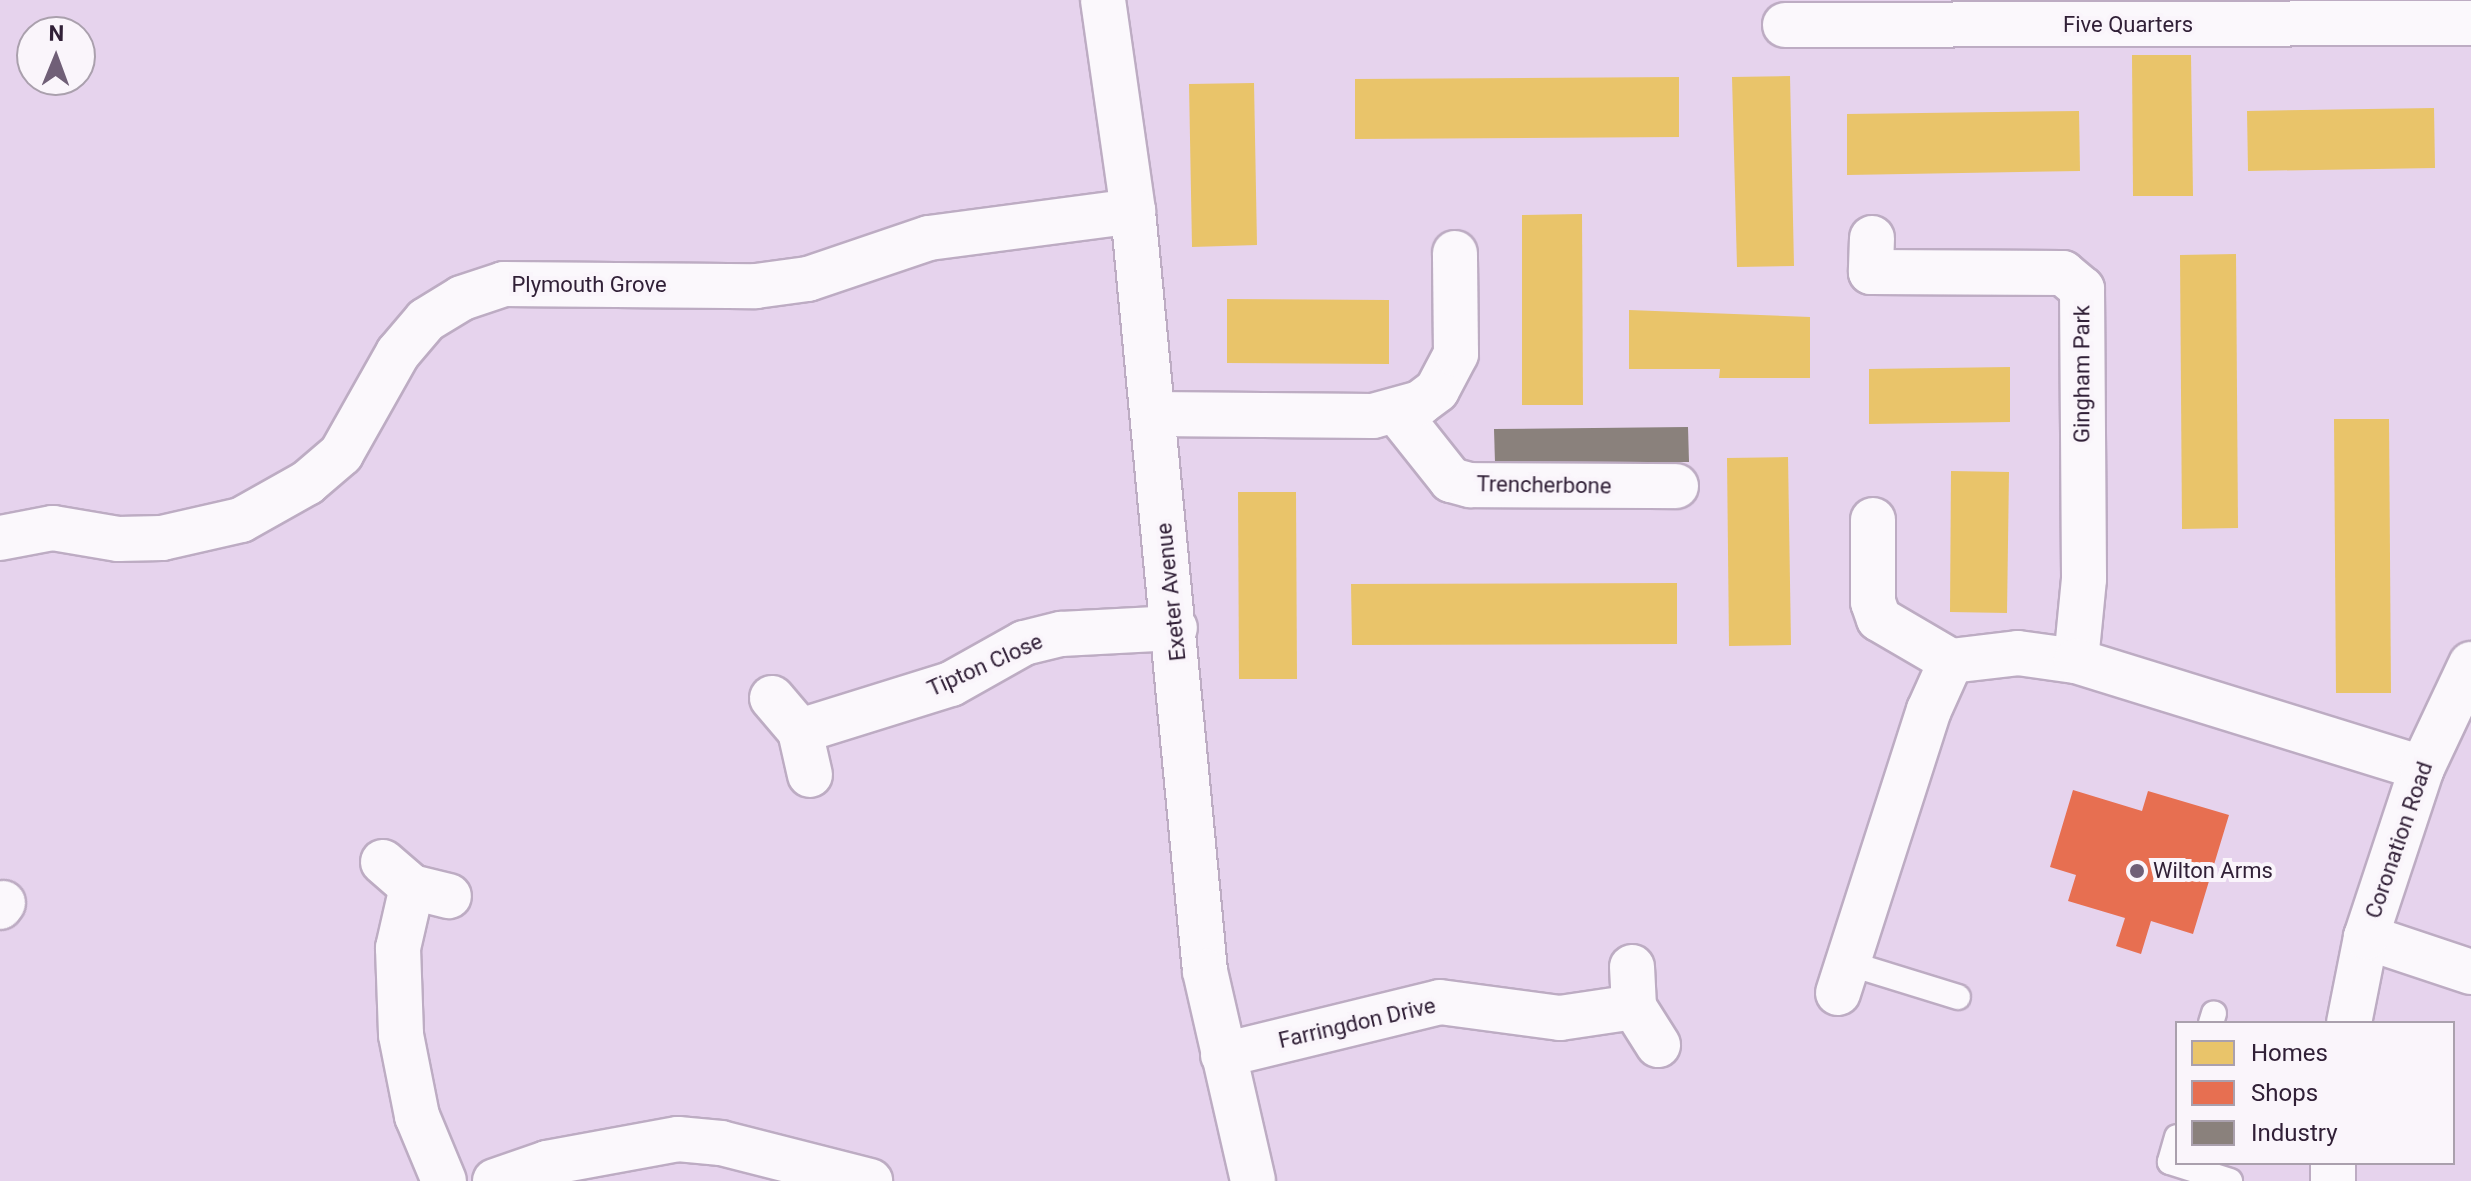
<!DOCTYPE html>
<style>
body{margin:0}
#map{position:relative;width:2471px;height:1181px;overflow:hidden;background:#e6d3ed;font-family:Roboto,sans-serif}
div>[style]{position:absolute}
.homes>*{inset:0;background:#e9c46a}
.shops>*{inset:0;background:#e76f51}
.industry>*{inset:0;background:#8a817c}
.roads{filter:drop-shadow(2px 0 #bdacc3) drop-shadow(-2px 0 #bdacc3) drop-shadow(0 2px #bdacc3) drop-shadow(0 -2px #bdacc3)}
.lane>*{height:24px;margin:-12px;padding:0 12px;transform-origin:12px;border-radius:12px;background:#fbf8fc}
.street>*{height:44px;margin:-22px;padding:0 22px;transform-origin:22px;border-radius:22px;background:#fbf8fc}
.dots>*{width:22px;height:22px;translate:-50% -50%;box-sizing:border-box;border:4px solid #faf5fb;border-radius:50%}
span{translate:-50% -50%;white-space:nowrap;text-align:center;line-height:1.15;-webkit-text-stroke:8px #faf5fb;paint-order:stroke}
.street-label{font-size:22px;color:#312037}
.poi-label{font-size:22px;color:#312037}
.left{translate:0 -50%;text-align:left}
.legend{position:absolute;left:2175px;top:1021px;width:280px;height:144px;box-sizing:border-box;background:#faf5fb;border:2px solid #aaa0ad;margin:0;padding:10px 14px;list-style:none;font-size:24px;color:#312037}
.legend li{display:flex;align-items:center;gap:16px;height:40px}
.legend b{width:40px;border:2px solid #aaa0ad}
.north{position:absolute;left:16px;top:16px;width:80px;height:80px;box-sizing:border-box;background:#faf5fb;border:2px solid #aaa0ad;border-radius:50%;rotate:1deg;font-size:22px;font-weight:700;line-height:32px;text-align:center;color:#312037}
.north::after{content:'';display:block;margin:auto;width:28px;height:36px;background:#705f77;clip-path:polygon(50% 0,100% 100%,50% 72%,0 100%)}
</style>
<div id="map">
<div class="homes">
<div style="clip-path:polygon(2132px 55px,2191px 55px,2193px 196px,2133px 196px)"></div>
<div style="clip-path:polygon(1790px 76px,1794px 266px,1737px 267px,1732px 77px)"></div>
<div style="clip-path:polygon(1679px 77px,1679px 137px,1355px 139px,1355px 79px)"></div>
<div style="clip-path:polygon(1254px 83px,1257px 245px,1192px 247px,1189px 84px)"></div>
<div style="clip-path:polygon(2434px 108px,2435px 168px,2248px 171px,2247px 111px)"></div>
<div style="clip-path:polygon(2079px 111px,2080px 171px,1847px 175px,1847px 114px)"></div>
<div style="clip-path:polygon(1582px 214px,1583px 405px,1522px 405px,1522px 215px)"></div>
<div style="clip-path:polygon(2236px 254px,2238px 528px,2182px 529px,2180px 255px)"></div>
<div style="clip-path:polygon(1227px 299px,1389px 300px,1389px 364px,1227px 363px)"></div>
<div style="clip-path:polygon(1629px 310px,1810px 317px,1810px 378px,1719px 378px,1720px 369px,1629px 369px)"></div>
<div style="clip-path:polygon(2010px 367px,2010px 422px,1869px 424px,1869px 369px)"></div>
<div style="clip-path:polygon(2334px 419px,2389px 419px,2391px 693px,2336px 693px)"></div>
<div style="clip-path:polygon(1788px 457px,1791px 645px,1729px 646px,1727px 458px)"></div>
<div style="clip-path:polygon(1951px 471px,2009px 472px,2007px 613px,1950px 612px)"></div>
<div style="clip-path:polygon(1238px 492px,1296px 492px,1297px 679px,1239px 679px)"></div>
<div style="clip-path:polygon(1677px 583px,1677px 644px,1352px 645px,1351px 584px)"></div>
</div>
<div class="shops">
<div style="clip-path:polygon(2073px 790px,2142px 811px,2148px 791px,2229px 815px,2193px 934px,2151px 921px,2141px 954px,2116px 946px,2125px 918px,2068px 901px,2076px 875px,2050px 867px)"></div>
</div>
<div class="industry">
<div style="clip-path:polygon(1688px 427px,1689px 462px,1495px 463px,1494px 429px)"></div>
</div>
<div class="roads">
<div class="lane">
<div style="left:1848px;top:963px;width:115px;rotate:17.2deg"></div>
<div style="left:2211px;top:1023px;width:10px;rotate:-73deg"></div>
<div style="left:2177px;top:1137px;width:26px;rotate:106deg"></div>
<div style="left:2170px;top:1162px;width:63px;rotate:17.6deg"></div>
</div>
<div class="street">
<div style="left:1103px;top:0;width:213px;rotate:81.9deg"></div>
<div style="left:1133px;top:211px;width:763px;rotate:84.59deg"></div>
<div style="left:1205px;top:971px;width:215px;rotate:77.1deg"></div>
<div style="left:1785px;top:25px;width:686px;rotate:-0.17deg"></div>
<div style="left:1872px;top:238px;width:34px;rotate:92deg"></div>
<div style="left:1871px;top:272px;width:192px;rotate:0.3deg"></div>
<div style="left:2063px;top:273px;width:25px;rotate:40deg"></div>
<div style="left:2082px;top:289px;width:290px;rotate:89.6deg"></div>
<div style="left:2084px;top:579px;width:82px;rotate:95.6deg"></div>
<div style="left:1397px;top:412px;width:87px;rotate:51.5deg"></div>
<div style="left:1451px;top:480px;width:20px;rotate:15deg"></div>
<div style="left:1470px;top:485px;width:206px;rotate:0.3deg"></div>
<div style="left:1153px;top:414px;width:220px;rotate:0.5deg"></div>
<div style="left:1373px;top:416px;width:49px;rotate:-15.5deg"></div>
<div style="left:1420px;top:403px;width:21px;rotate:-37deg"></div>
<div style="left:1437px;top:390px;width:41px;rotate:-62.2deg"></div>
<div style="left:1456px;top:354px;width:101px;rotate:-90.6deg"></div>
<div style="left:1873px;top:520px;width:82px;rotate:90deg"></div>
<div style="left:1873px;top:602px;width:18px;rotate:71deg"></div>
<div style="left:1879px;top:619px;width:83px;rotate:30.3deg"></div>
<div style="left:0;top:538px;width:54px;rotate:-10.7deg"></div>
<div style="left:53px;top:528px;width:66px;rotate:9.6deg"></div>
<div style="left:118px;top:539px;width:44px;rotate:-1.3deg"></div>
<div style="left:162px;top:538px;width:81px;rotate:-12.8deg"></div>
<div style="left:241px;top:520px;width:76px;rotate:-29.3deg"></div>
<div style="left:307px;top:483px;width:45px;rotate:-40.5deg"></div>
<div style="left:341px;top:454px;width:116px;rotate:-60.6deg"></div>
<div style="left:398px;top:353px;width:43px;rotate:-49.7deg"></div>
<div style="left:426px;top:320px;width:42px;rotate:-31.4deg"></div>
<div style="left:462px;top:298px;width:44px;rotate:-18.4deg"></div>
<div style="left:504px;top:284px;width:252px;rotate:0.5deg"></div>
<div style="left:756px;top:286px;width:52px;rotate:-7.7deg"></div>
<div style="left:808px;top:279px;width:128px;rotate:-18.7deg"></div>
<div style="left:929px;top:238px;width:206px;rotate:-7.5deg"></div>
<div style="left:772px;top:698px;width:43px;rotate:49.7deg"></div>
<div style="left:800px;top:731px;width:45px;rotate:77.2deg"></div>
<div style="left:800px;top:731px;width:158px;rotate:-17.3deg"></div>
<div style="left:951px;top:684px;width:84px;rotate:-29.3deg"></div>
<div style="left:1024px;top:643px;width:38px;rotate:-14deg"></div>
<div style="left:1061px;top:634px;width:114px;rotate:-3deg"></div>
<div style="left:383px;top:862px;width:38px;rotate:41deg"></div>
<div style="left:412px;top:887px;width:38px;rotate:14deg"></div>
<div style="left:412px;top:887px;width:63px;rotate:102.9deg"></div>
<div style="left:398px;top:948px;width:87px;rotate:88deg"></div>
<div style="left:401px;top:1035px;width:83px;rotate:78.8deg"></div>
<div style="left:417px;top:1116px;width:70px;rotate:67.4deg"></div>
<div style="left:0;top:907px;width:5px;rotate:-53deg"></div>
<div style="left:2366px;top:937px;width:111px;rotate:18.4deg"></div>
<div style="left:1632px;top:967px;width:40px;rotate:87.1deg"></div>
<div style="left:1634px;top:1007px;width:45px;rotate:57.7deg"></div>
<div style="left:1838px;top:993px;width:297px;rotate:-72.2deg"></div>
<div style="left:1929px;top:710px;width:54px;rotate:-65.8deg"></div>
<div style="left:1951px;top:661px;width:67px;rotate:-6.8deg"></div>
<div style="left:2018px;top:653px;width:59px;rotate:7.9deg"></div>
<div style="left:2076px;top:661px;width:362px;rotate:17.2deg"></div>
<div style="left:2349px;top:1023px;width:88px;rotate:-78.8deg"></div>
<div style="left:2366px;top:937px;width:178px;rotate:-71.7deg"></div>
<div style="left:2422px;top:768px;width:115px;rotate:-64.8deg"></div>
<div style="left:1223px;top:1055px;width:223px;rotate:-13.7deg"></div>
<div style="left:1440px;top:1002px;width:121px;rotate:7.6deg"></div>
<div style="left:1560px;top:1018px;width:75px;rotate:-8.5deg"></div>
<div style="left:495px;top:1181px;width:55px;rotate:-19.1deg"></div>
<div style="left:547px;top:1163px;width:133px;rotate:-10.4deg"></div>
<div style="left:678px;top:1139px;width:43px;rotate:5.3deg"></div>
<div style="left:721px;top:1143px;width:154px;rotate:14.3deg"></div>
<div style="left:2333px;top:1181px;width:18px;rotate:-90deg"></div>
</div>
</div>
<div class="dots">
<div style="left:2137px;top:871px;background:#705f77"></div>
</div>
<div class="street-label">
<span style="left:2128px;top:25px">Five Quarters</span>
<span style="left:589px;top:285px">Plymouth Grove</span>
<span style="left:2082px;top:374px;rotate:-90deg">Gingham Park</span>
<span style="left:1544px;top:485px;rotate:1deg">Trencherbone</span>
<span style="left:1171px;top:592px;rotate:-96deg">Exeter Avenue</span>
<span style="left:985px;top:665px;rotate:-24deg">Tipton Close</span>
<span style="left:2399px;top:840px;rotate:-71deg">Coronation Road</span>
<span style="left:1357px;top:1023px;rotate:-13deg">Farringdon Drive</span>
</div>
<div class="poi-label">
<span class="left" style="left:2153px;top:871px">Wilton Arms</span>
</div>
<ul class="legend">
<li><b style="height:22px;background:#e9c46a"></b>Homes</li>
<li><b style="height:22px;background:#e76f51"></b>Shops</li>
<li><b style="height:22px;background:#8a817c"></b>Industry</li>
</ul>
<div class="north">N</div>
</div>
